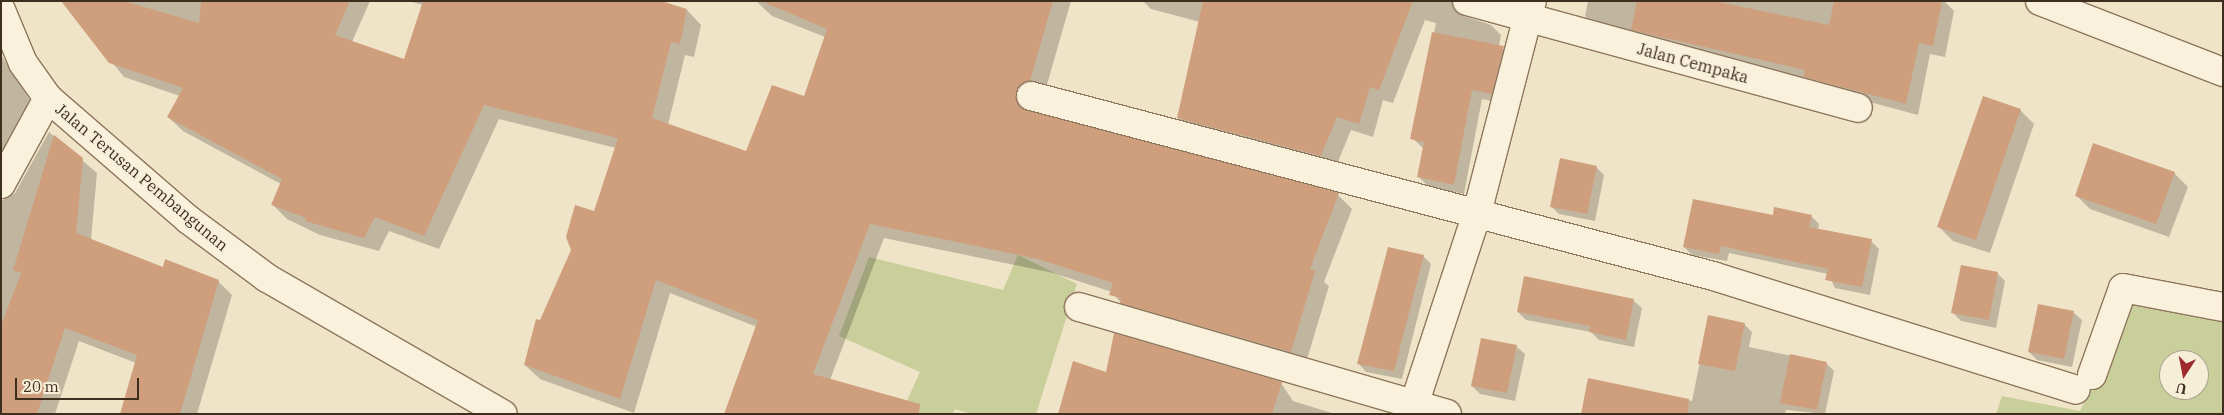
<!DOCTYPE html>
<style>
body{margin:0}
#map{position:relative;width:2224px;height:415px;overflow:hidden;background:#f0e4c8;font-family:"IBM Plex Serif",serif}
div>[style]{position:absolute}
.green>*{inset:0;background:#c9cf9b}
.shadow>*{inset:0;background:#0003}
.building>*{inset:0;background:#cf9f7d}
.roads{filter:drop-shadow(1px 0 #8d765c) drop-shadow(-1px 0 #8d765c) drop-shadow(0 1px #8d765c) drop-shadow(0 -1px #8d765c)}
.minor>*{height:28px;margin:-14px;padding:0 14px;transform-origin:14px;border-radius:14px;background:#faf1dc}
.tertiary>*{height:28px;margin:-14px;padding:0 14px;transform-origin:14px;border-radius:14px;background:#faf1dc}
span{translate:-50% -50%;white-space:nowrap;text-align:center;line-height:1.15;-webkit-text-stroke:4px #f7eed8;paint-order:stroke}
.street-label{font-size:16px;color:#3d2e20}
.frame{position:absolute;inset:0;border:2px solid #3d2e20;pointer-events:none}
.north{position:absolute;left:2159px;top:350px;width:50px;height:50px;box-sizing:border-box;background:#f7eed8;border:1px solid #ada18e;border-radius:50%;rotate:191deg;font-size:14px;font-weight:700;line-height:20px;text-align:center;color:#3d2e20}
.north::after{content:'';display:block;margin:auto;width:18px;height:22px;background:#9e2a2b;clip-path:polygon(50% 0,100% 100%,50% 72%,0 100%)}
.scale{position:absolute;left:15px;top:378px;width:124px;height:22px;box-sizing:border-box;border:2px solid #3d2e20;border-top:0;padding-left:6px;font-size:15px;line-height:18px;white-space:nowrap;color:#3d2e20;-webkit-text-stroke:4px #f7eed8;paint-order:stroke}
</style>
<div id="map">
<div class="green">
<div style="clip-path:polygon(1018px 255px,1077px 284px,1036px 414px,971px 414px,955px 409px,953px 414px,901px 414px,920px 372px,839px 336px,869px 257px,1003px 290px)"></div>
<div style="clip-path:polygon(evenodd,2131px 302px,2223px 319px,2223px 414px,1996px 414px,2002px 396px,2080px 411px,2131px 302px,2169px 360px,2199px 360px,2199px 390px,2169px 390px,2169px 360px)"></div>
</div>
<div class="shadow">
<div style="clip-path:polygon(62px 1px,370px 1px,352px 42px,405px 61px,423px 5px,408px 1px,656px 1px,687px 10px,701px 25px,694px 57px,685px 55px,668px 125px,747px 153px,805px 97px,825px 37px,772px 16px,756px 1px,1071px 1px,1044px 95px,1031px 111px,1338px 195px,1352px 209px,1324px 282px,1329px 286px,1305px 366px,1125px 308px,1112px 292px,1053px 273px,884px 238px,830px 380px,725px 414px,757px 327px,670px 293px,634px 413px,540px 379px,525px 365px,541px 321px,595px 213px,616px 148px,499px 119px,439px 249px,389px 231px,379px 251px,320px 235px,287px 219px,273px 205px,281px 184px,183px 131px,168px 117px,180px 96px,124px 77px)"></div>
<div style="clip-path:polygon(1143px 1px,1468px 1px,1461px 8px,1464px 16px,1491px 25px,1501px 35px,1499px 46px,1514px 57px,1502px 103px,1482px 99px,1464px 194px,1428px 186px,1418px 176px,1424px 149px,1412px 138px,1436px 23px,1425px 20px,1393px 103px,1383px 100px,1373px 137px,1351px 130px,1335px 169px,1192px 132px,1179px 118px,1200px 22px,1151px 9px)"></div>
<div style="clip-path:polygon(1588px 1px,1944px 1px,1954px 11px,1945px 57px,1930px 54px,1918px 115px,1817px 88px,1808px 79px,1597px 28px,1585px 16px)"></div>
<div style="clip-path:polygon(1px 55px,41px 118px,1px 190px)"></div>
<div style="clip-path:polygon(2020px 110px,2034px 124px,1990px 253px,1953px 241px,1939px 227px)"></div>
<div style="clip-path:polygon(49px 132px,97px 173px,91px 240px,163px 269px,218px 281px,232px 295px,197px 414px,121px 414px,136px 363px,79px 341px,55px 414px,1px 414px,1px 201px,15px 193px)"></div>
<div style="clip-path:polygon(1596px 167px,1604px 175px,1595px 221px,1559px 214px,1551px 206px)"></div>
<div style="clip-path:polygon(2174px 173px,2188px 187px,2169px 237px,2090px 209px,2076px 195px)"></div>
<div style="clip-path:polygon(1774px 216px,1811px 216px,1819px 224px,1818px 230px,1871px 241px,1879px 249px,1870px 295px,1835px 288px,1828px 274px,1729px 253px,1727px 261px,1692px 255px,1684px 247px)"></div>
<div style="clip-path:polygon(1423px 256px,1431px 264px,1402px 379px,1366px 372px,1359px 364px)"></div>
<div style="clip-path:polygon(1997px 273px,2005px 281px,1996px 328px,1961px 321px,1953px 313px)"></div>
<div style="clip-path:polygon(1525px 277px,1634px 301px,1642px 308px,1634px 347px,1599px 340px,1591px 332px,1526px 320px,1518px 312px)"></div>
<div style="clip-path:polygon(2074px 313px,2082px 320px,2072px 367px,2037px 360px,2029px 352px)"></div>
<div style="clip-path:polygon(1709px 317px,1744px 324px,1752px 332px,1749px 347px,1826px 363px,1834px 371px,1825px 414px,1786px 410px,1785px 414px,1582px 414px,1589px 379px,1692px 401px)"></div>
<div style="clip-path:polygon(1482px 339px,1517px 347px,1525px 354px,1515px 401px,1480px 394px,1472px 386px)"></div>
<div style="clip-path:polygon(1107px 373px,1281px 383px,1293px 401px,1335px 414px,1060px 414px)"></div>
</div>
<div class="building">
<div style="clip-path:polygon(61px 1px,124px 1px,199px 23px,201px 1px,350px 1px,335px 35px,404px 59px,423px 1px,661px 1px,687px 9px,680px 44px,671px 42px,652px 118px,746px 151px,772px 85px,804px 96px,827px 29px,761px 1px,1053px 1px,1030px 81px,1016px 92px,1020px 107px,1339px 193px,1310px 269px,1315px 271px,1291px 352px,1120px 303px,1121px 298px,1109px 295px,1113px 283px,1038px 259px,870px 224px,813px 374px,920px 404px,919px 414px,724px 414px,758px 320px,656px 280px,620px 399px,524px 365px,536px 319px,540px 320px,571px 250px,566px 237px,575px 205px,594px 211px,618px 138px,484px 105px,424px 236px,375px 217px,364px 238px,305px 221px,306px 218px,271px 205px,282px 179px,167px 117px,183px 88px,109px 63px)"></div>
<div style="clip-path:polygon(1203px 1px,1413px 1px,1379px 90px,1370px 87px,1359px 124px,1337px 117px,1321px 156px,1177px 118px)"></div>
<div style="clip-path:polygon(1637px 1px,1714px 1px,1829px 25px,1834px 1px,1942px 1px,1933px 46px,1919px 43px,1906px 104px,1804px 77px,1805px 70px,1631px 30px)"></div>
<div style="clip-path:polygon(1432px 32px,1504px 46px,1492px 94px,1472px 90px,1454px 185px,1417px 177px,1424px 142px,1410px 139px)"></div>
<div style="clip-path:polygon(1983px 96px,2021px 109px,1976px 240px,1937px 227px)"></div>
<div style="clip-path:polygon(54px 135px,83px 158px,76px 233px,163px 267px,165px 259px,219px 280px,180px 414px,120px 414px,137px 355px,65px 328px,37px 414px,1px 414px,1px 326px,21px 273px,13px 270px)"></div>
<div style="clip-path:polygon(2093px 143px,2175px 172px,2156px 224px,2075px 196px)"></div>
<div style="clip-path:polygon(1560px 158px,1597px 166px,1587px 214px,1550px 207px)"></div>
<div style="clip-path:polygon(1693px 199px,1773px 215px,1774px 207px,1812px 215px,1809px 227px,1872px 239px,1862px 287px,1825px 280px,1828px 269px,1721px 246px,1719px 254px,1683px 247px)"></div>
<div style="clip-path:polygon(1388px 247px,1424px 255px,1394px 371px,1357px 364px)"></div>
<div style="clip-path:polygon(1961px 265px,1998px 272px,1989px 320px,1951px 313px)"></div>
<div style="clip-path:polygon(1524px 276px,1634px 299px,1626px 340px,1589px 332px,1590px 326px,1517px 312px)"></div>
<div style="clip-path:polygon(2038px 304px,2074px 311px,2064px 359px,2028px 352px)"></div>
<div style="clip-path:polygon(1708px 315px,1745px 323px,1735px 371px,1698px 364px)"></div>
<div style="clip-path:polygon(1114px 333px,1282px 382px,1272px 414px,1058px 414px,1073px 361px,1106px 372px)"></div>
<div style="clip-path:polygon(1481px 338px,1517px 345px,1507px 393px,1471px 386px)"></div>
<div style="clip-path:polygon(1790px 354px,1827px 362px,1817px 410px,1780px 403px)"></div>
<div style="clip-path:polygon(1588px 378px,1689px 399px,1688px 414px,1581px 414px)"></div>
</div>
<div class="roads">
<div class="minor">
<div style="left:1467px;top:1px;width:405px;rotate:15.3deg"></div>
<div style="left:2040px;top:1px;width:196px;rotate:21.2deg"></div>
<div style="left:1031px;top:96px;width:705px;rotate:14.78deg"></div>
<div style="left:1713px;top:276px;width:380px;rotate:17.4deg"></div>
<div style="left:1px;top:184px;width:98px;rotate:-61.3deg"></div>
<div style="left:1079px;top:307px;width:383px;rotate:16.2deg"></div>
<div style="left:2092px;top:375px;width:92px;rotate:-70.4deg"></div>
<div style="left:2123px;top:288px;width:102px;rotate:10.8deg"></div>
<div style="left:1411px;top:414px;width:212px;rotate:-71.8deg"></div>
<div style="left:1477px;top:213px;width:219px;rotate:-75.5deg"></div>
</div>
<div class="tertiary">
<div style="left:1px;top:10px;width:57px;rotate:67.5deg"></div>
<div style="left:23px;top:63px;width:43px;rotate:54.5deg"></div>
<div style="left:48px;top:98px;width:186px;rotate:40.9deg"></div>
<div style="left:189px;top:220px;width:97px;rotate:36.6deg"></div>
<div style="left:267px;top:278px;width:272px;rotate:30deg"></div>
</div>
</div>
<div class="street-label">
<span style="left:1693px;top:63px;rotate:15deg">Jalan Cempaka</span>
<span style="left:142px;top:177px;rotate:40deg">Jalan Terusan Pembangunan</span>
</div>
<div class="frame"></div>
<div class="north">U</div>
<div class="scale">20 m</div>
</div>
